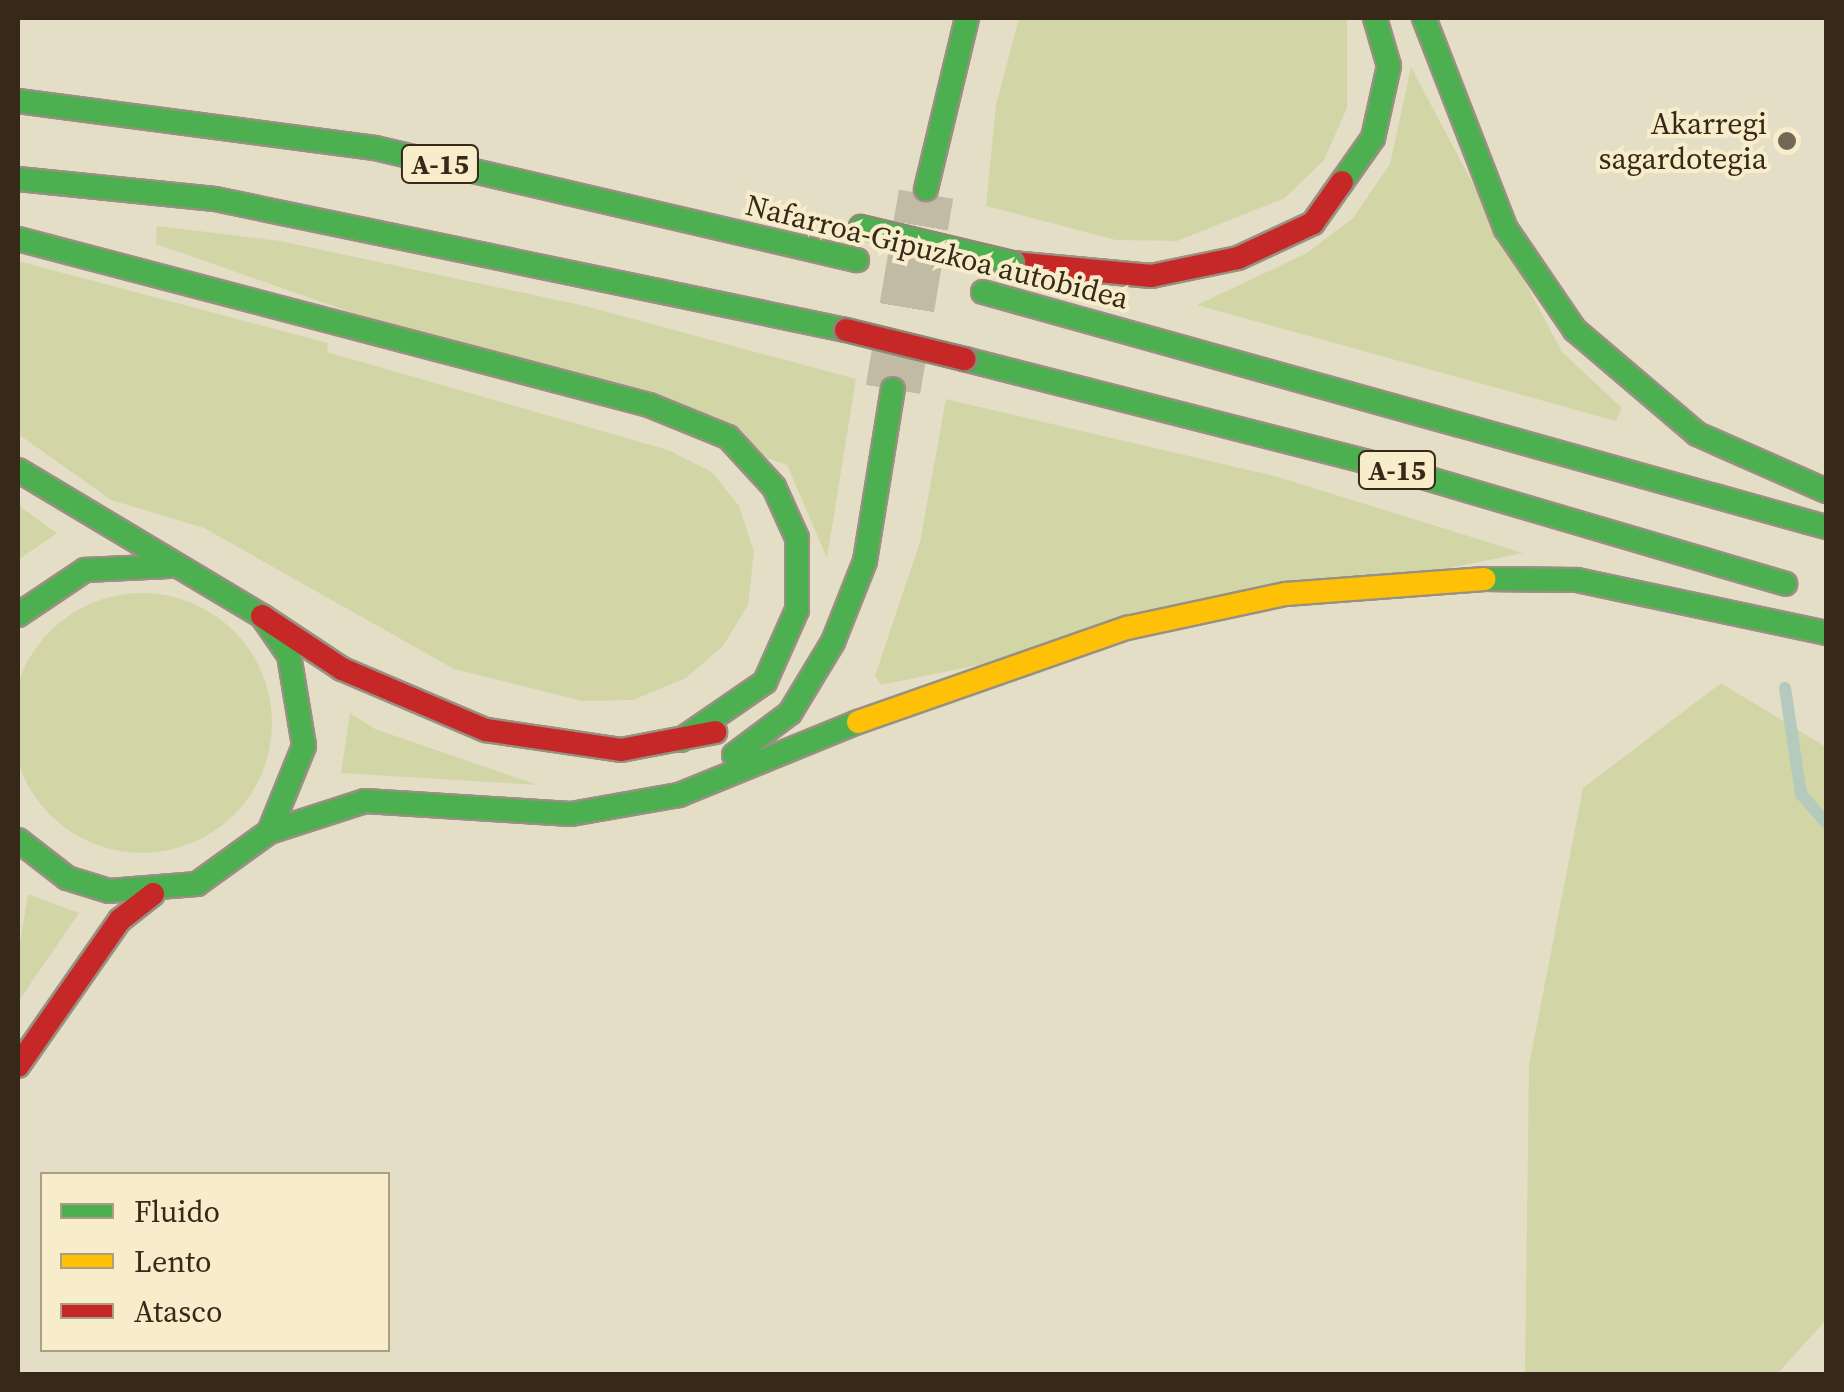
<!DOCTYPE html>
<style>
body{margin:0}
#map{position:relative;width:1844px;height:1392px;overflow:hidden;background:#e4dec7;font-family:"Source Serif 4",serif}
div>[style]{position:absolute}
.green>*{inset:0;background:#d2d6a7}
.round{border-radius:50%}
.stream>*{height:12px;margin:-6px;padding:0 6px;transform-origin:6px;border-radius:6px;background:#b4cabd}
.highway-tunnel>*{height:55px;margin-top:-27.5px;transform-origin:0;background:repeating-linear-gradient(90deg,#c1baa4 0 55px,transparent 0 83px)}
.roads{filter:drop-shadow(2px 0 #989081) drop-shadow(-2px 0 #989081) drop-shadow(0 2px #989081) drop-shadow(0 -2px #989081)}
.fast>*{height:22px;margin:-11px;padding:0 11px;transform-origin:11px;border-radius:11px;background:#4caf50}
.slow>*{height:22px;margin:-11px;padding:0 11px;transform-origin:11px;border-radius:11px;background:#ffc107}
.jam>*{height:22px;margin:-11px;padding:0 11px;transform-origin:11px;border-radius:11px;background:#c62828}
.bridges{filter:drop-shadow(2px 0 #8e8778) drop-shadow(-2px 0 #8e8778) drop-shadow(0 2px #8e8778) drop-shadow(0 -2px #8e8778)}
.fast-bridge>*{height:22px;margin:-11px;padding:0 11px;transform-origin:11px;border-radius:11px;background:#4caf50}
.jam-bridge>*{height:22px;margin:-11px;padding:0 11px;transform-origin:11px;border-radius:11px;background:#c62828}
.dots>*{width:28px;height:28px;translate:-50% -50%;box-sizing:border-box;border:5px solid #f8edca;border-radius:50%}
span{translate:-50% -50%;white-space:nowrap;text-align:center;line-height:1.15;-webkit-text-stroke:8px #f8edca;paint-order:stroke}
.shield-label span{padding:2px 8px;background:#f8edca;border:2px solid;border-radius:8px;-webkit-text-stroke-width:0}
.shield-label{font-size:28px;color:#362919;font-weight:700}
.poi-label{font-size:30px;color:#362919}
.right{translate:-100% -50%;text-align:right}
.street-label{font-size:30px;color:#362919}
.frame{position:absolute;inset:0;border:20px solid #362919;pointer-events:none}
.legend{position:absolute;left:40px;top:1172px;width:350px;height:180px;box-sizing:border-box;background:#f8edca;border:2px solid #aa9f83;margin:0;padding:12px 18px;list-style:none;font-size:30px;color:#362919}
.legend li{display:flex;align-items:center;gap:20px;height:50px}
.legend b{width:50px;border:2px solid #aa9f83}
</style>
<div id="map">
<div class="green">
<div style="clip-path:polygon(1019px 18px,1347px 18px,1347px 108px,1324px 160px,1285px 198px,1177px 241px,1116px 240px,986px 206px,996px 105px)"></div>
<div style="clip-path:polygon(1411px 67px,1562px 352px,1622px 408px,1616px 421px,1197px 305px,1307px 253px,1353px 218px,1390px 164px)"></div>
<div style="clip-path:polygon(157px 226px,280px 241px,581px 305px,856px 379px,827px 558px,787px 465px,156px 244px)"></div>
<div style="clip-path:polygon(18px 261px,328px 343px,327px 352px,668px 450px,712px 472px,739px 506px,754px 552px,748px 605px,723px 646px,686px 678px,633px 700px,582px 701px,454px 669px,204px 528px,111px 500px,18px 434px)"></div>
<div style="clip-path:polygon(946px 399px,1278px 477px,1523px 553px,881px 685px,875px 676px,920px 542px)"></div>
<div style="clip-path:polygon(18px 505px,57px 533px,18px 560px)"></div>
<div class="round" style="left:12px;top:593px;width:260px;height:260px"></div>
<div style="clip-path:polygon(1721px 683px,1826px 747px,1826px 1320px,1777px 1374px,1525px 1374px,1529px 1065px,1583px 788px)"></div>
<div style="clip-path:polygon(350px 713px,375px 729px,538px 785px,341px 773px)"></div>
<div style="clip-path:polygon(28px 894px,79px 913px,18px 1002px,18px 955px)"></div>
</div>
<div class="stream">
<div style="left:1785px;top:688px;width:107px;rotate:81.4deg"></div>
<div style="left:1801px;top:794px;width:38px;rotate:49deg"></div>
</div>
<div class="highway-tunnel">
<div style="left:893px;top:389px;width:198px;rotate:-80.4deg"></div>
</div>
<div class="roads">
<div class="fast">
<div style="left:1424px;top:18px;width:226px;rotate:68.8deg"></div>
<div style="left:1506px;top:229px;width:122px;rotate:55.7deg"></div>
<div style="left:1575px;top:330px;width:160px;rotate:40.4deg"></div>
<div style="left:1697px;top:434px;width:141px;rotate:23.8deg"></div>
<div style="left:18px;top:101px;width:360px;rotate:7.5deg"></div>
<div style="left:375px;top:148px;width:495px;rotate:13.1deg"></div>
<div style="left:18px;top:179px;width:198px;rotate:5.8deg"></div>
<div style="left:215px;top:199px;width:644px;rotate:11.73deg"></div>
<div style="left:1342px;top:182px;width:54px;rotate:-54.8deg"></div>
<div style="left:1373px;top:138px;width:74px;rotate:-77.5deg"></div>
<div style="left:1389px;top:66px;width:50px;rotate:-106.3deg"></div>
<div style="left:926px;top:189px;width:176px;rotate:-76.5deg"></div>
<div style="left:18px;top:239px;width:652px;rotate:14.74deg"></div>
<div style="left:649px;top:405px;width:85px;rotate:22.1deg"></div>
<div style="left:728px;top:437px;width:68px;rotate:47.4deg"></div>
<div style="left:774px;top:487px;width:56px;rotate:65.7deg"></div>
<div style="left:797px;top:538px;width:72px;rotate:90deg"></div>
<div style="left:797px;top:610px;width:79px;rotate:114deg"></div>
<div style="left:765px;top:682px;width:102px;rotate:145.4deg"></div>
<div style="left:983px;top:292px;width:875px;rotate:15.58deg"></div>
<div style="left:964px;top:359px;width:442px;rotate:14.3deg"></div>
<div style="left:1392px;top:468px;width:410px;rotate:16.4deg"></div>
<div style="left:18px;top:470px;width:284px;rotate:30.9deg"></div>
<div style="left:262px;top:616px;width:47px;rotate:55.3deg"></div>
<div style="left:289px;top:655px;width:92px;rotate:80.6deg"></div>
<div style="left:304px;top:746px;width:93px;rotate:112.1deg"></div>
<div style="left:269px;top:832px;width:89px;rotate:144.2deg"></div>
<div style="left:197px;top:884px;width:88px;rotate:175.5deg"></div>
<div style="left:109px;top:891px;width:44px;rotate:-162.8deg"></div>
<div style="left:67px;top:878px;width:62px;rotate:-142.2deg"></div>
<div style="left:1484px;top:579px;width:93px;rotate:0.6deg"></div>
<div style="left:1577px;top:580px;width:255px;rotate:12deg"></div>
<div style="left:18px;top:615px;width:81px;rotate:-33.9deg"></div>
<div style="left:85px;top:570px;width:84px;rotate:-2.7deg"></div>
<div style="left:734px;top:755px;width:70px;rotate:-36.9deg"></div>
<div style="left:790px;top:713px;width:83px;rotate:-58.8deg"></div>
<div style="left:833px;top:642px;width:87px;rotate:-68.4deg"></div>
<div style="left:865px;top:561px;width:174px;rotate:-80.8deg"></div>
<div style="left:269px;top:832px;width:101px;rotate:-17.9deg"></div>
<div style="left:365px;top:801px;width:206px;rotate:3.6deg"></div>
<div style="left:571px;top:814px;width:110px;rotate:-10deg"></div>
<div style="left:679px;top:795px;width:193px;rotate:-22.2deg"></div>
</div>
<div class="slow">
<div style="left:858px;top:722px;width:285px;rotate:-19.3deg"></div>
<div style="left:1127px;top:628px;width:163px;rotate:-12.1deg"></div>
<div style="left:1286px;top:594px;width:199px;rotate:-4.3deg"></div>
</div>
<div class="jam">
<div style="left:1012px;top:263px;width:140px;rotate:5.3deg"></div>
<div style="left:1151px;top:276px;width:89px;rotate:-11.7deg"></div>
<div style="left:1238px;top:258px;width:83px;rotate:-25deg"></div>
<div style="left:1313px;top:223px;width:50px;rotate:-54.7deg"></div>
<div style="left:262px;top:616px;width:96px;rotate:33.5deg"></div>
<div style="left:342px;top:669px;width:156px;rotate:23deg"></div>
<div style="left:486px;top:730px;width:136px;rotate:8.4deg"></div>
<div style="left:621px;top:750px;width:96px;rotate:-10.8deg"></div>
<div style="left:18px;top:1066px;width:178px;rotate:-55.1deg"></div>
<div style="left:120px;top:920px;width:42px;rotate:-38.2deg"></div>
</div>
</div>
<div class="bridges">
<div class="fast-bridge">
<div style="left:861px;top:227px;width:155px;rotate:13.4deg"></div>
</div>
<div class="jam-bridge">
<div style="left:846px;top:330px;width:122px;rotate:13.8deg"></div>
</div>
</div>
<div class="dots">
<div style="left:1787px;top:141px;background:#736856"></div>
</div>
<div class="shield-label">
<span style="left:440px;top:164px">A-15</span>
<span style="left:1397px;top:470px">A-15</span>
</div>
<div class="poi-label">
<span class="right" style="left:1767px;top:141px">Akarregi<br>sagardotegia</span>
</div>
<div class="street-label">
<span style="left:937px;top:252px;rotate:14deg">Nafarroa-Gipuzkoa autobidea</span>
</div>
<div class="frame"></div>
<ul class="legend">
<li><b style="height:12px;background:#4caf50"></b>Fluido</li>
<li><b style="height:12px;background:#ffc107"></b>Lento</li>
<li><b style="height:12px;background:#c62828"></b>Atasco</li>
</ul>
</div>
